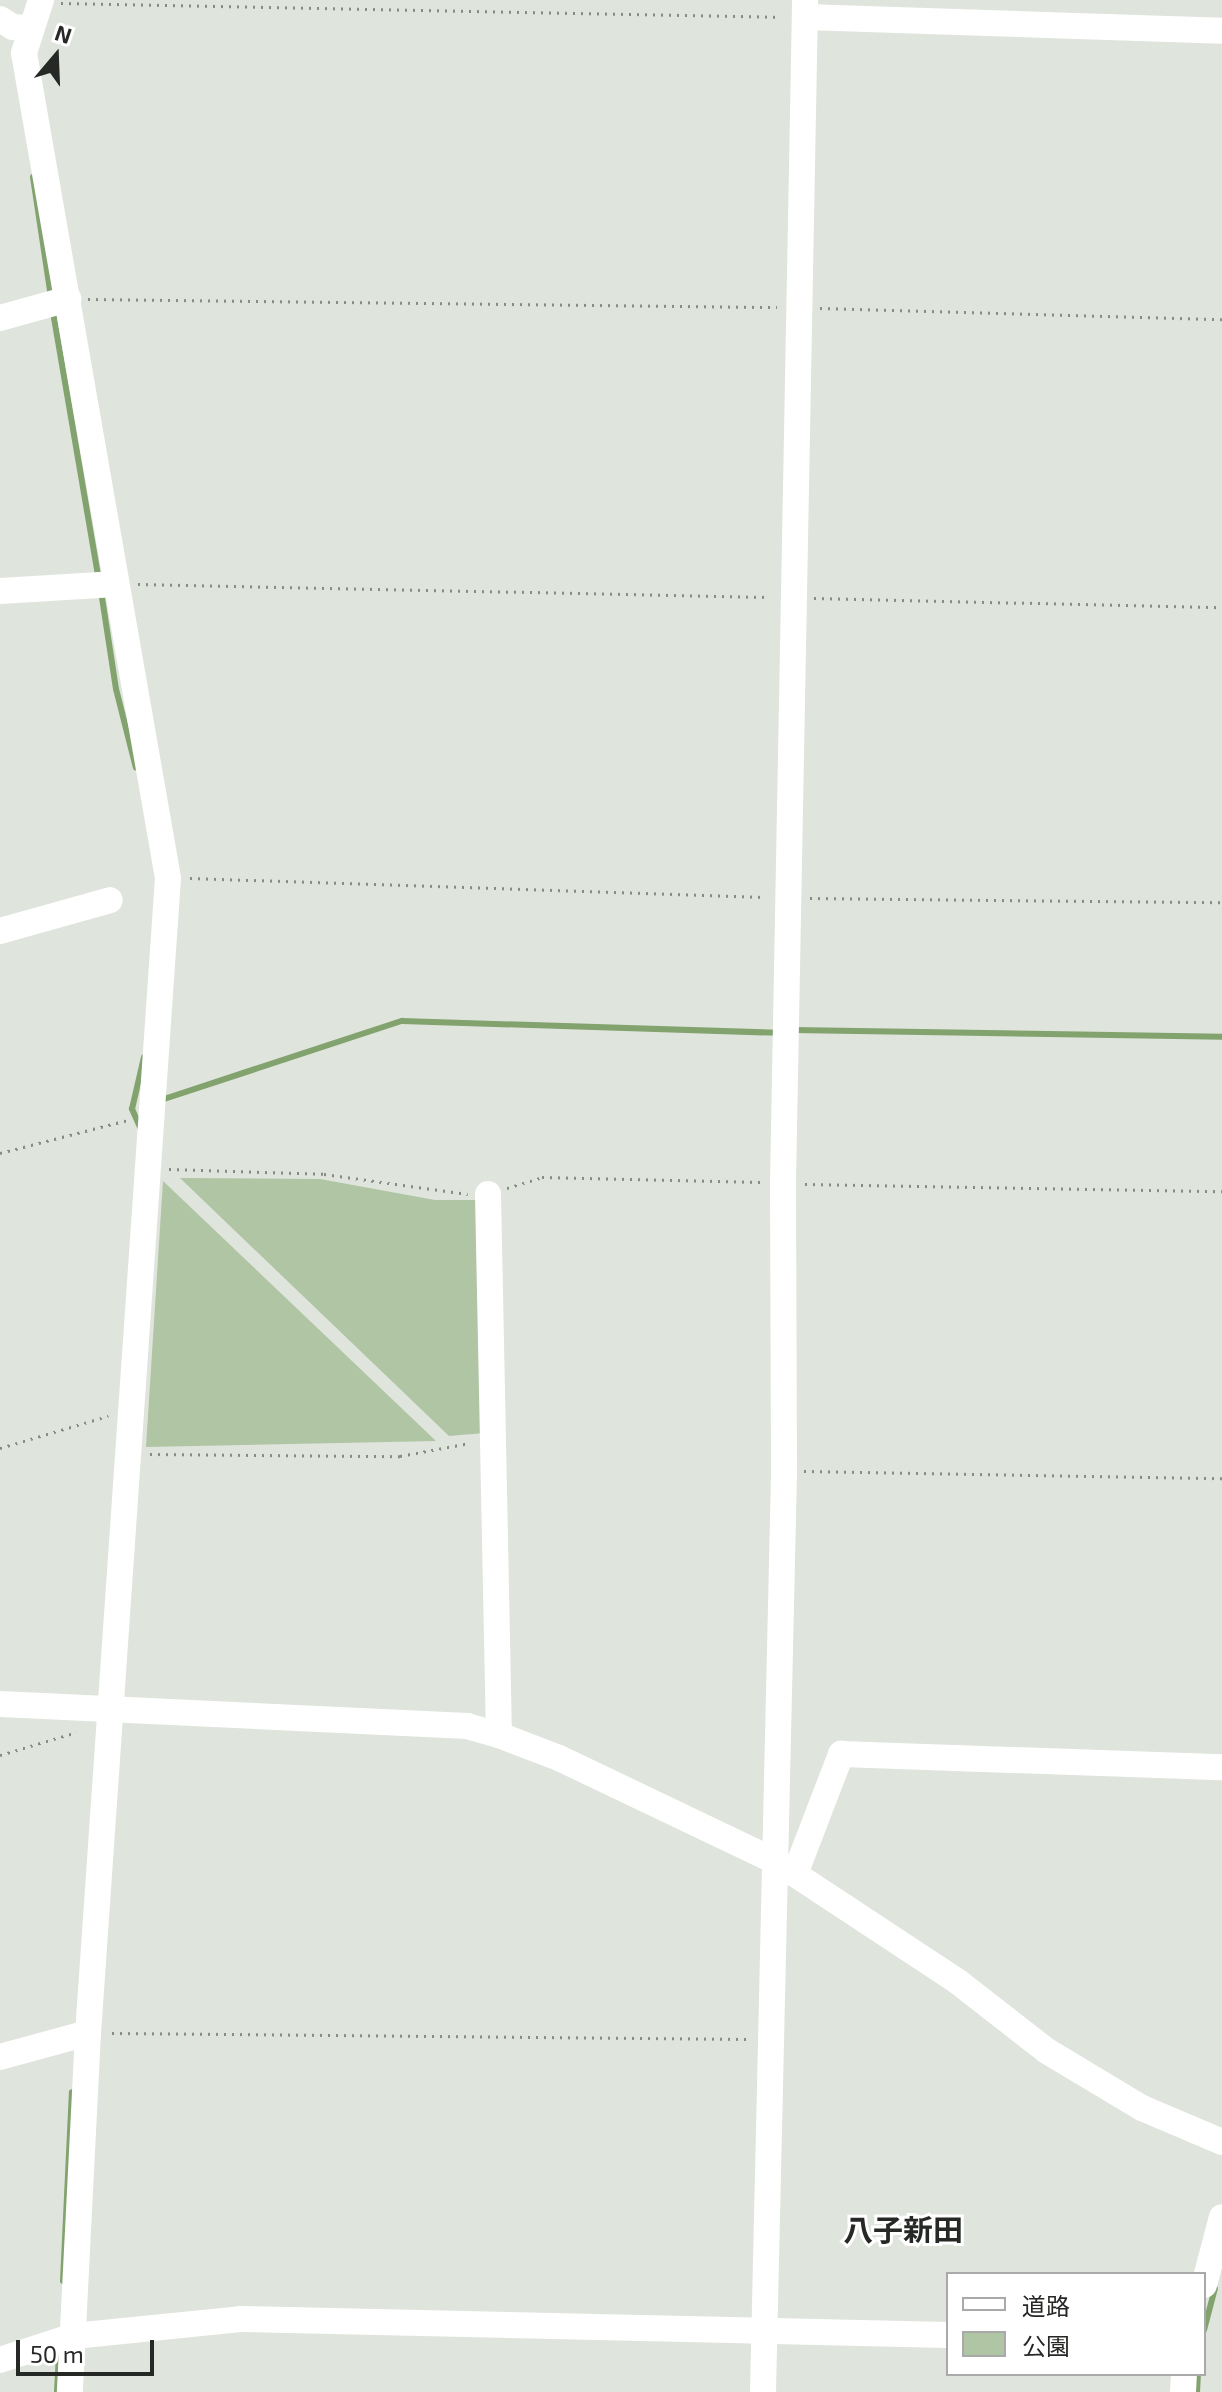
<!DOCTYPE html>
<meta charset="utf-8">
<style>
body{margin:0}
#map{position:relative;width:1222px;height:2392px;overflow:hidden;background:#dfe4dc;font-family:"Exo 2","Noto Sans JP",sans-serif}
div>[style]{position:absolute}
.green>*{inset:0;background:#b0c5a4}
.stream>*{height:6px;margin:-3px;padding:0 3px;transform-origin:3px;border-radius:3px;background:#82a26e}
.path>*{height:3px;margin-top:-1.5px;transform-origin:0;background:repeating-linear-gradient(90deg,#878a85 0 2px,transparent 0 8px)}
.minor>*{height:26px;margin:-13px;padding:0 13px;transform-origin:13px;border-radius:13px;background:#fff}
span{translate:-50% -50%;white-space:nowrap;text-align:center;line-height:1.15;-webkit-text-stroke:6px #fff;paint-order:stroke}
.quarter-label{font-size:30px;color:#262825;font-weight:700}
.legend{position:absolute;left:946px;top:2272px;width:260px;height:104px;box-sizing:border-box;background:#fff;border:2px solid #a8a9a8;margin:0;padding:10px 14px;list-style:none;font-size:24px;color:#262825}
.legend li{display:flex;align-items:center;gap:16px;height:40px}
.legend b{width:40px;border:2px solid #a8a9a8}
.north{position:absolute;left:16px;top:16px;width:80px;height:80px;-webkit-text-stroke:6px #fff;paint-order:stroke;rotate:19deg;font-size:22px;font-weight:700;line-height:32px;text-align:center;color:#262825}
.north::after{content:'';display:block;margin:auto;width:28px;height:36px;background:#262825;clip-path:polygon(50% 0,100% 100%,50% 72%,0 100%)}
.scale{position:absolute;left:16px;top:2340px;width:138px;height:36px;box-sizing:border-box;border:4px solid #262825;border-top:0;padding-left:10px;font-size:24px;line-height:28px;white-space:nowrap;color:#262825;-webkit-text-stroke:6px #fff;paint-order:stroke}
</style>
<div id="map">
<div class="green">
<div style="clip-path:polygon(180px 1178px,320px 1179px,435px 1200px,480px 1200px,484px 1433px,449px 1436px)"></div>
<div style="clip-path:polygon(163px 1181px,436px 1441px,146px 1447px)"></div>
</div>
<div class="stream">
<div style="left:33px;top:177px;width:121px;rotate:81.5deg"></div>
<div style="left:53px;top:312px;width:272px;rotate:80.3deg"></div>
<div style="left:101px;top:591px;width:99px;rotate:81.3deg"></div>
<div style="left:116px;top:689px;width:81px;rotate:75.8deg"></div>
<div style="left:793px;top:1030px;width:429px;rotate:0.9deg"></div>
<div style="left:158px;top:1101px;width:257px;rotate:-18.2deg"></div>
<div style="left:402px;top:1021px;width:376px;rotate:1.8deg"></div>
<div style="left:140px;top:1127px;width:20px;rotate:-114deg"></div>
<div style="left:132px;top:1109px;width:53px;rotate:-77deg"></div>
<div style="left:63px;top:2281px;width:189px;rotate:-87.3deg"></div>
<div style="left:1204px;top:2330px;width:43px;rotate:-75.3deg"></div>
<div style="left:57px;top:2392px;width:36px;rotate:-87deg"></div>
<div style="left:1197px;top:2392px;width:18px;rotate:-87deg"></div>
</div>
<div class="path">
<div style="left:61px;top:3px;width:720px;rotate:1.11deg"></div>
<div style="left:88px;top:299px;width:689px;rotate:0.67deg"></div>
<div style="left:820px;top:308px;width:402px;rotate:1.6deg"></div>
<div style="left:138px;top:584px;width:632px;rotate:1.18deg"></div>
<div style="left:814px;top:598px;width:408px;rotate:1.3deg"></div>
<div style="left:190px;top:878px;width:576px;rotate:1.89deg"></div>
<div style="left:810px;top:898px;width:412px;rotate:0.6deg"></div>
<div style="left:0;top:1153px;width:132px;rotate:-14.5deg"></div>
<div style="left:169px;top:1169px;width:155px;rotate:1.8deg"></div>
<div style="left:324px;top:1174px;width:145px;rotate:7.9deg"></div>
<div style="left:805px;top:1184px;width:417px;rotate:1deg"></div>
<div style="left:507px;top:1188px;width:37px;rotate:-17deg"></div>
<div style="left:542px;top:1177px;width:219px;rotate:1.3deg"></div>
<div style="left:0;top:1448px;width:113px;rotate:-16.5deg"></div>
<div style="left:150px;top:1454px;width:250px;rotate:0.5deg"></div>
<div style="left:400px;top:1456px;width:71px;rotate:-10.5deg"></div>
<div style="left:804px;top:1471px;width:418px;rotate:1deg"></div>
<div style="left:0;top:1755px;width:80px;rotate:-16.6deg"></div>
<div style="left:112px;top:2033px;width:636px;rotate:0.54deg"></div>
</div>
<div class="minor">
<div style="left:41px;top:0;width:56px;rotate:107.8deg"></div>
<div style="left:24px;top:53px;width:837px;rotate:80.1deg"></div>
<div style="left:168px;top:878px;width:1158px;rotate:93.96deg"></div>
<div style="left:88px;top:2033px;width:359px;rotate:92.9deg"></div>
<div style="left:805px;top:17px;width:417px;rotate:1.9deg"></div>
<div style="left:0;top:19px;width:15px;rotate:32deg"></div>
<div style="left:13px;top:27px;width:15px;rotate:4deg"></div>
<div style="left:0;top:318px;width:71px;rotate:-15.6deg"></div>
<div style="left:0;top:591px;width:116px;rotate:-3.5deg"></div>
<div style="left:0;top:931px;width:114px;rotate:-15.7deg"></div>
<div style="left:488px;top:1194px;width:541px;rotate:88.84deg"></div>
<div style="left:0;top:1704px;width:468px;rotate:2.7deg"></div>
<div style="left:467px;top:1726px;width:33px;rotate:16deg"></div>
<div style="left:499px;top:1735px;width:64px;rotate:21deg"></div>
<div style="left:559px;top:1758px;width:239px;rotate:25.5deg"></div>
<div style="left:775px;top:1861px;width:218px;rotate:33.4deg"></div>
<div style="left:957px;top:1981px;width:114px;rotate:37.9deg"></div>
<div style="left:1047px;top:2051px;width:111px;rotate:31deg"></div>
<div style="left:1142px;top:2108px;width:87px;rotate:23deg"></div>
<div style="left:795px;top:1874px;width:129px;rotate:-69deg"></div>
<div style="left:841px;top:1754px;width:381px;rotate:2deg"></div>
<div style="left:0;top:2057px;width:91px;rotate:-15.3deg"></div>
<div style="left:1204px;top:2285px;width:70px;rotate:-75.2deg"></div>
<div style="left:0;top:2360px;width:78px;rotate:-18deg"></div>
<div style="left:74px;top:2336px;width:167px;rotate:-5.8deg"></div>
<div style="left:240px;top:2319px;width:708px;rotate:1.29deg"></div>
<div style="left:763px;top:2392px;width:921px;rotate:-88.69deg"></div>
<div style="left:784px;top:1471px;width:288px;rotate:-90.2deg"></div>
<div style="left:783px;top:1183px;width:1183px;rotate:-88.93deg"></div>
<div style="left:1183px;top:2392px;width:18px;rotate:-87deg"></div>
</div>
<div class="quarter-label">
<span style="left:903px;top:2229px">八子新田</span>
</div>
<ul class="legend">
<li><b style="height:10px;background:#fff"></b>道路</li>
<li><b style="height:22px;background:#b0c5a4"></b>公園</li>
</ul>
<div class="north">N</div>
<div class="scale">50 m</div>
</div>
